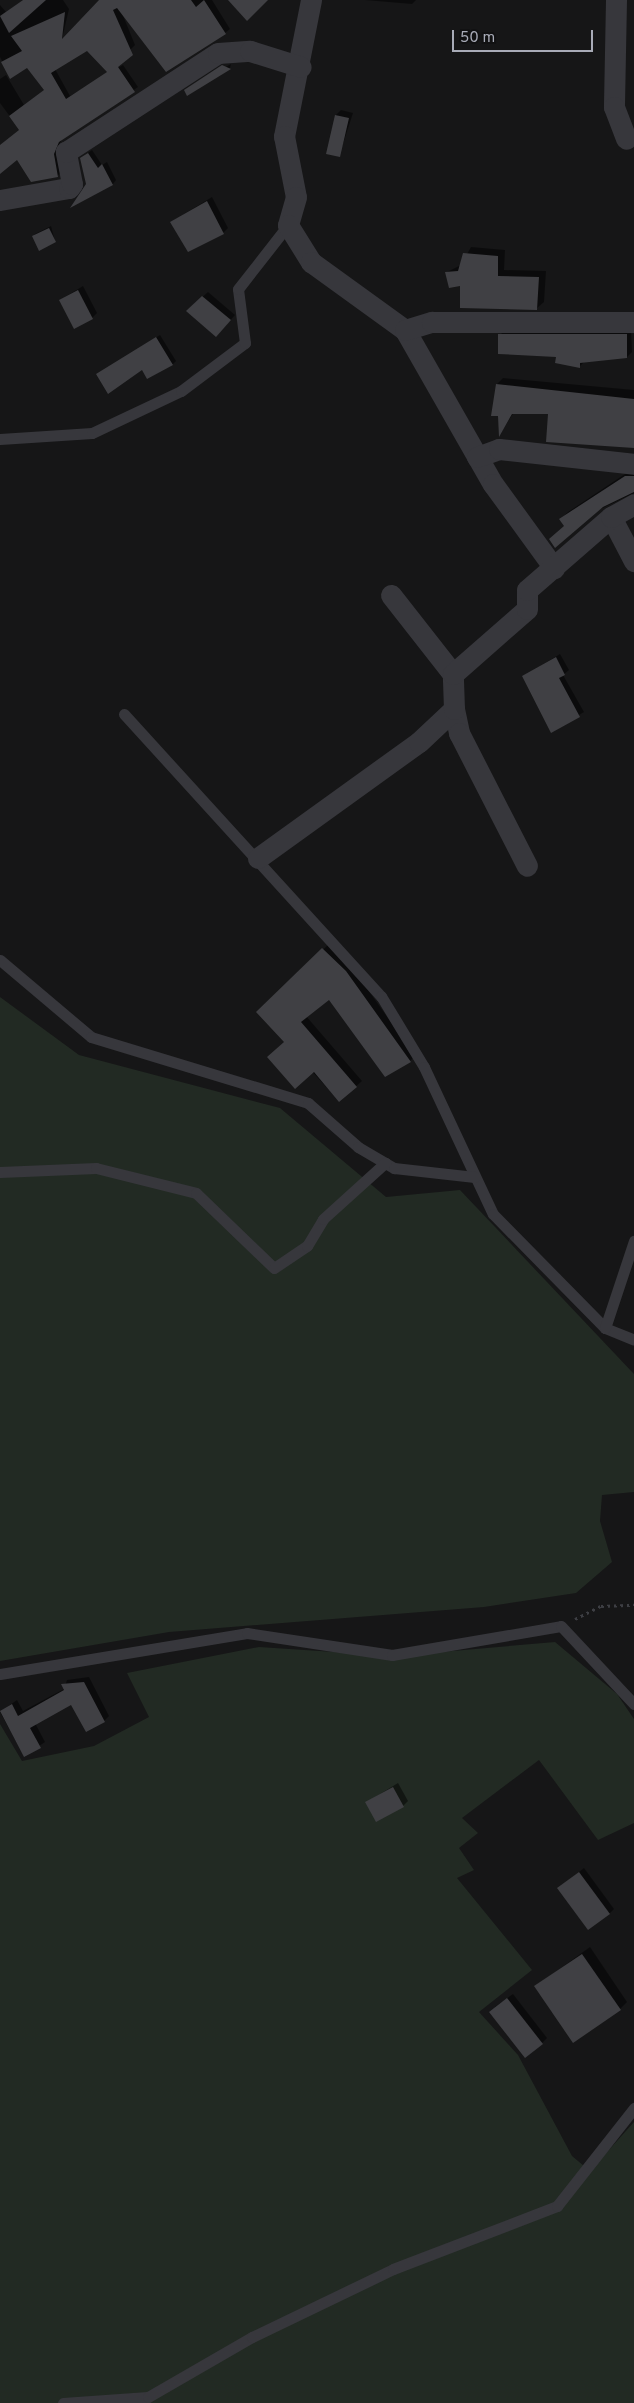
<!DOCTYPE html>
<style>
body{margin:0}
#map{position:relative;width:634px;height:2403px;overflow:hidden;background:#161617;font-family:Overpass,sans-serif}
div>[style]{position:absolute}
.green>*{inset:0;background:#222a23}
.shadow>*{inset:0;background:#0007}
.building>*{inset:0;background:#404044}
.path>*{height:3px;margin-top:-1.5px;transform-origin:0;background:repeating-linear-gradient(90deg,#3d3e43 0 2.5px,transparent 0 6.5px)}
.service>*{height:11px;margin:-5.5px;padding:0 5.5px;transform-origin:5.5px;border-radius:5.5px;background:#37373c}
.minor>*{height:21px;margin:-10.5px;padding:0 10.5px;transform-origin:10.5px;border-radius:10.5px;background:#37373c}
span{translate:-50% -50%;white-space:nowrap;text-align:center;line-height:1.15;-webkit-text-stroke:4.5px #111112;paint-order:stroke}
.scale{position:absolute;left:452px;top:30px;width:141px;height:22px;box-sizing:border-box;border:2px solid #a8abb7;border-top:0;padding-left:6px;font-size:15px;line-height:18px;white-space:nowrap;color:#a8abb7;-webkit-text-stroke:4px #111112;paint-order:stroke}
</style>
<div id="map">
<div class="green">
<div style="clip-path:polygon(0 997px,79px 1055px,280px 1108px,386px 1197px,460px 1190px,634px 1374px,634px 1492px,602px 1495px,600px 1521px,612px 1562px,576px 1593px,484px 1607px,169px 1632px,0 1661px)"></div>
<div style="clip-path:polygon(555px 1642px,617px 1694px,634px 1719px,634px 1823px,598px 1840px,539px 1760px,462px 1818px,478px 1833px,459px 1848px,474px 1870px,457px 1878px,532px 1970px,479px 2012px,518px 2055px,572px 2156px,590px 2171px,634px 2122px,634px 2403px,0 2403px,0 1724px,22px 1761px,94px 1746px,149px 1717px,127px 1673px,259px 1647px,395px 1656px)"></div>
</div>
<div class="shadow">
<div style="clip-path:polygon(23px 0,63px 0,69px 9px,55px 69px,70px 96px,123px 65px,138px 87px,62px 139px,57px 149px,62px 172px,57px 176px,17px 158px,0 173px,0 146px,20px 130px,0 103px,0 79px,6px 75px,24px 105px,45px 90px,28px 66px,10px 77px,0 57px,0 5px,6px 12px)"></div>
<div style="clip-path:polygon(101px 0,212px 0,230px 29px,225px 33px,122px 13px,135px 45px,130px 50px)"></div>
<div style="clip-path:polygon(365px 0,416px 0,412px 4px)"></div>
<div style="clip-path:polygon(231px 64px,230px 68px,187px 94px,188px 88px)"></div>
<div style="clip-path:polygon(341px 110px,353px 113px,339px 156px,336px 115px)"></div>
<div style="clip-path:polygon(92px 150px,102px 165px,107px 162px,116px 180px,113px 184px,88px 184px,81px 158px)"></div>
<div style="clip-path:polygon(212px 197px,228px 228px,223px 233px,171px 222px)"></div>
<div style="clip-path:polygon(51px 226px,55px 241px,33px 237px,35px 234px)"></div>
<div style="clip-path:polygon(471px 247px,505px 250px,504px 270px,546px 271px,544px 302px,537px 308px,461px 285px,447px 272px,461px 265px)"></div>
<div style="clip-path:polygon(83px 286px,97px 313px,92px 318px,60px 300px)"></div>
<div style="clip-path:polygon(208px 292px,235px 315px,221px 331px,187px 311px)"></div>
<div style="clip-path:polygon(505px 330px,631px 330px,632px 352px,627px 357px,585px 361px,580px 366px,500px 335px)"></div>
<div style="clip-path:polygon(160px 335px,176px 361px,173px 364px,148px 378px,143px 368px,98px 374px)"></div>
<div style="clip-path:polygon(503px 378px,634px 390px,634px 445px,550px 413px,514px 412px,500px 434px,497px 384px)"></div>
<div style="clip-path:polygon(634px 468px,634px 493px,565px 526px,561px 519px,568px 512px)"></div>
<div style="clip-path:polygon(560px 654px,569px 670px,563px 675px,584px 712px,552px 731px,524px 676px)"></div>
<div style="clip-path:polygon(329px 944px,351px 966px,415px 1056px,410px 1061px,329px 998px,306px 1016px,362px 1081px,339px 1101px,258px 1012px)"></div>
<div style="clip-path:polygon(89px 1677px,109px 1716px,104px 1721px,72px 1703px,35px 1723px,45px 1742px,24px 1756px,0 1712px,17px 1700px,23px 1711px,64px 1689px,67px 1680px)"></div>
<div style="clip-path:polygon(398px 1783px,408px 1801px,403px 1806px,367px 1802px)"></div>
<div style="clip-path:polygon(584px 1868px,614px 1909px,609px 1914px,559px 1888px)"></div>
<div style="clip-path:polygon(590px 1947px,627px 2002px,620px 2009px,536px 1986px)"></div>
<div style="clip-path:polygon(513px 1994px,547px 2038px,542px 2043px,495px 2007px)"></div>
</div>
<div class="building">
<div style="clip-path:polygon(23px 0,46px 0,9px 33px,0 16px)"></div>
<div style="clip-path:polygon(evenodd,99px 0,191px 0,196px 7px,204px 0,226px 34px,166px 72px,117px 8px,113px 10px,133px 55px,118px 67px,135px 92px,59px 142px,54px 154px,58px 177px,31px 182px,17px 160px,0 174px,0 145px,19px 130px,9px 116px,44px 90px,27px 68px,10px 79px,1px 62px,22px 51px,11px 36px,65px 12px,62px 39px,99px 0,87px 51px,107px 72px,66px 99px,51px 73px,87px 51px)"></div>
<div style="clip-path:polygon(228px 0,268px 0,247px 21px)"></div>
<div style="clip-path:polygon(222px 65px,231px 69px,187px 96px,184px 90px)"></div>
<div style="clip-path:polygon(335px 115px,349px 118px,340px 157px,326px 154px)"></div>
<div style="clip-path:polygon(88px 153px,98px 168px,102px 164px,113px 185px,70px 208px,86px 184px,80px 158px)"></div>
<div style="clip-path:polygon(207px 201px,224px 234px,188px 252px,170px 222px)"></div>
<div style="clip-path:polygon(49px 228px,56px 242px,39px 251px,32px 236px)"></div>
<div style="clip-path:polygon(463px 253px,498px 256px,498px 276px,539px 277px,537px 310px,460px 308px,460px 286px,449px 288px,445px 272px,458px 271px)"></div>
<div style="clip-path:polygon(78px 290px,93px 319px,74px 329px,59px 300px)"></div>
<div style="clip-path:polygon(202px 296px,231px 320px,216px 337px,186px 311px)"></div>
<div style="clip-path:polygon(498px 334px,627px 334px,627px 358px,580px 363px,580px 368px,555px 363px,556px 357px,498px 354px)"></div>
<div style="clip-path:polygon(156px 337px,173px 365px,147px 379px,142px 370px,108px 394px,96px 374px)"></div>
<div style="clip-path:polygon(496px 384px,634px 399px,634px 448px,546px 442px,548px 414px,512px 414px,499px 437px,498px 416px,491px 416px)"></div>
<div style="clip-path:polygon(625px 476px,634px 476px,634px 492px,603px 507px,555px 548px,549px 539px,564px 526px,559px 519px)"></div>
<div style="clip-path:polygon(556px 657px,565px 675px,559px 678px,580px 717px,551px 733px,522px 676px)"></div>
<div style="clip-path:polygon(322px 948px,346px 971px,411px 1062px,385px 1077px,329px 1000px,301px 1022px,357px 1087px,339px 1102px,314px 1072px,295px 1089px,267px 1057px,284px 1042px,256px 1012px)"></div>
<div style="clip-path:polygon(84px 1682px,105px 1722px,86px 1732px,71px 1705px,30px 1728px,41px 1748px,24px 1757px,0 1711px,12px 1704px,18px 1716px,64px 1690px,61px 1684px)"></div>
<div style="clip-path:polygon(393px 1787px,404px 1807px,376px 1822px,365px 1802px)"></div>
<div style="clip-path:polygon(579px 1872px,610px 1914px,588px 1930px,557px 1888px)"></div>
<div style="clip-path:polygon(582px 1954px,621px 2010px,573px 2043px,534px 1986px)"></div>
<div style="clip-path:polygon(507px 1998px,543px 2044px,525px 2058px,489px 2012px)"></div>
</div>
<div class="path">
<div style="left:575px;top:1619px;width:29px;rotate:-27deg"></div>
<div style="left:601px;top:1606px;width:33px;rotate:-2deg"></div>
</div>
<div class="service">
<div style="left:0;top:439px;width:92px;rotate:-3.7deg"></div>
<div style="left:92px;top:433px;width:98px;rotate:-25.3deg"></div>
<div style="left:181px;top:391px;width:80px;rotate:-36.9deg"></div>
<div style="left:245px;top:343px;width:54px;rotate:-97.4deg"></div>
<div style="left:238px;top:289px;width:81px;rotate:-52deg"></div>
<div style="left:124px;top:714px;width:382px;rotate:47.7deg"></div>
<div style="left:381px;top:996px;width:83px;rotate:58.8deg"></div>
<div style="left:424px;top:1067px;width:162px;rotate:64.9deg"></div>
<div style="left:493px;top:1214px;width:160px;rotate:45.5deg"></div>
<div style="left:605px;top:1328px;width:31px;rotate:22deg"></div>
<div style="left:0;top:960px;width:119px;rotate:40.2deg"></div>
<div style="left:91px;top:1037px;width:227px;rotate:16.9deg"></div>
<div style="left:308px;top:1103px;width:67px;rotate:41.3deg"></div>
<div style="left:358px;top:1147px;width:42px;rotate:30.3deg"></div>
<div style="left:394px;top:1168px;width:81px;rotate:6.4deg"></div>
<div style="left:0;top:1172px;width:96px;rotate:-2.4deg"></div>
<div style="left:96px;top:1168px;width:103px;rotate:14deg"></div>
<div style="left:196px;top:1193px;width:108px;rotate:43.9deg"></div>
<div style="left:274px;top:1268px;width:40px;rotate:-34deg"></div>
<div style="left:307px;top:1246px;width:31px;rotate:-59deg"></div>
<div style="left:323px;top:1219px;width:84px;rotate:-42.1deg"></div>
<div style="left:605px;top:1328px;width:92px;rotate:-71.6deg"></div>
<div style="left:0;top:1674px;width:250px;rotate:-9.4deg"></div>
<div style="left:247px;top:1633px;width:147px;rotate:8.6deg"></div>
<div style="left:392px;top:1655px;width:171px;rotate:-9.7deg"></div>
<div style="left:561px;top:1626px;width:107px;rotate:46.9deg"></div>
<div style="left:63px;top:2403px;width:85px;rotate:-4deg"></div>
<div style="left:148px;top:2397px;width:120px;rotate:-30deg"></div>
<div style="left:252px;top:2337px;width:157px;rotate:-25.7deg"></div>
<div style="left:393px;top:2269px;width:176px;rotate:-21deg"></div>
<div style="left:557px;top:2206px;width:125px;rotate:-51.8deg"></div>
</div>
<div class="minor">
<div style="left:311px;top:0;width:139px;rotate:101.2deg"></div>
<div style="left:284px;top:136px;width:62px;rotate:78.9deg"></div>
<div style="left:296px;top:197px;width:29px;rotate:106deg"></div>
<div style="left:288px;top:225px;width:44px;rotate:58.1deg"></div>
<div style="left:311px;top:262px;width:116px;rotate:35.9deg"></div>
<div style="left:405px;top:330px;width:177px;rotate:60.3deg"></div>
<div style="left:493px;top:484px;width:104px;rotate:54deg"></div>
<div style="left:616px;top:0;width:107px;rotate:91.1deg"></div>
<div style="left:614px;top:107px;width:34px;rotate:69deg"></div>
<div style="left:0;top:200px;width:70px;rotate:-9.9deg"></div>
<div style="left:69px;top:188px;width:5px;rotate:-53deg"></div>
<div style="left:72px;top:184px;width:33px;rotate:-101deg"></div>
<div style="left:66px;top:152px;width:181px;rotate:-33.1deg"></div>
<div style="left:218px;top:53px;width:32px;rotate:-4deg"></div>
<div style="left:250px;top:51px;width:53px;rotate:17.4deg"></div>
<div style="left:405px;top:330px;width:28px;rotate:-17deg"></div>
<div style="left:432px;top:322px;width:202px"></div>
<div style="left:477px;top:457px;width:23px;rotate:-20deg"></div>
<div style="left:499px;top:449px;width:136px;rotate:6.3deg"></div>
<div style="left:611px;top:517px;width:50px;rotate:62.4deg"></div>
<div style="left:391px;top:595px;width:100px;rotate:51.9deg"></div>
<div style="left:454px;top:709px;width:25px;rotate:78deg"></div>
<div style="left:459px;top:733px;width:149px;rotate:62.9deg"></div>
<div style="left:258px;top:858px;width:198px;rotate:-35.8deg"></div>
<div style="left:419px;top:742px;width:48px;rotate:-43.3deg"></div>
<div style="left:454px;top:709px;width:35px;rotate:-92deg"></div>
<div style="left:453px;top:674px;width:98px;rotate:-41.3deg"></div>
<div style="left:527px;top:609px;width:19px;rotate:-90deg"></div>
<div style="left:527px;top:590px;width:111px;rotate:-41deg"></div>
<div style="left:611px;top:517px;width:26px;rotate:-29deg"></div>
</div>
<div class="scale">50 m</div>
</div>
